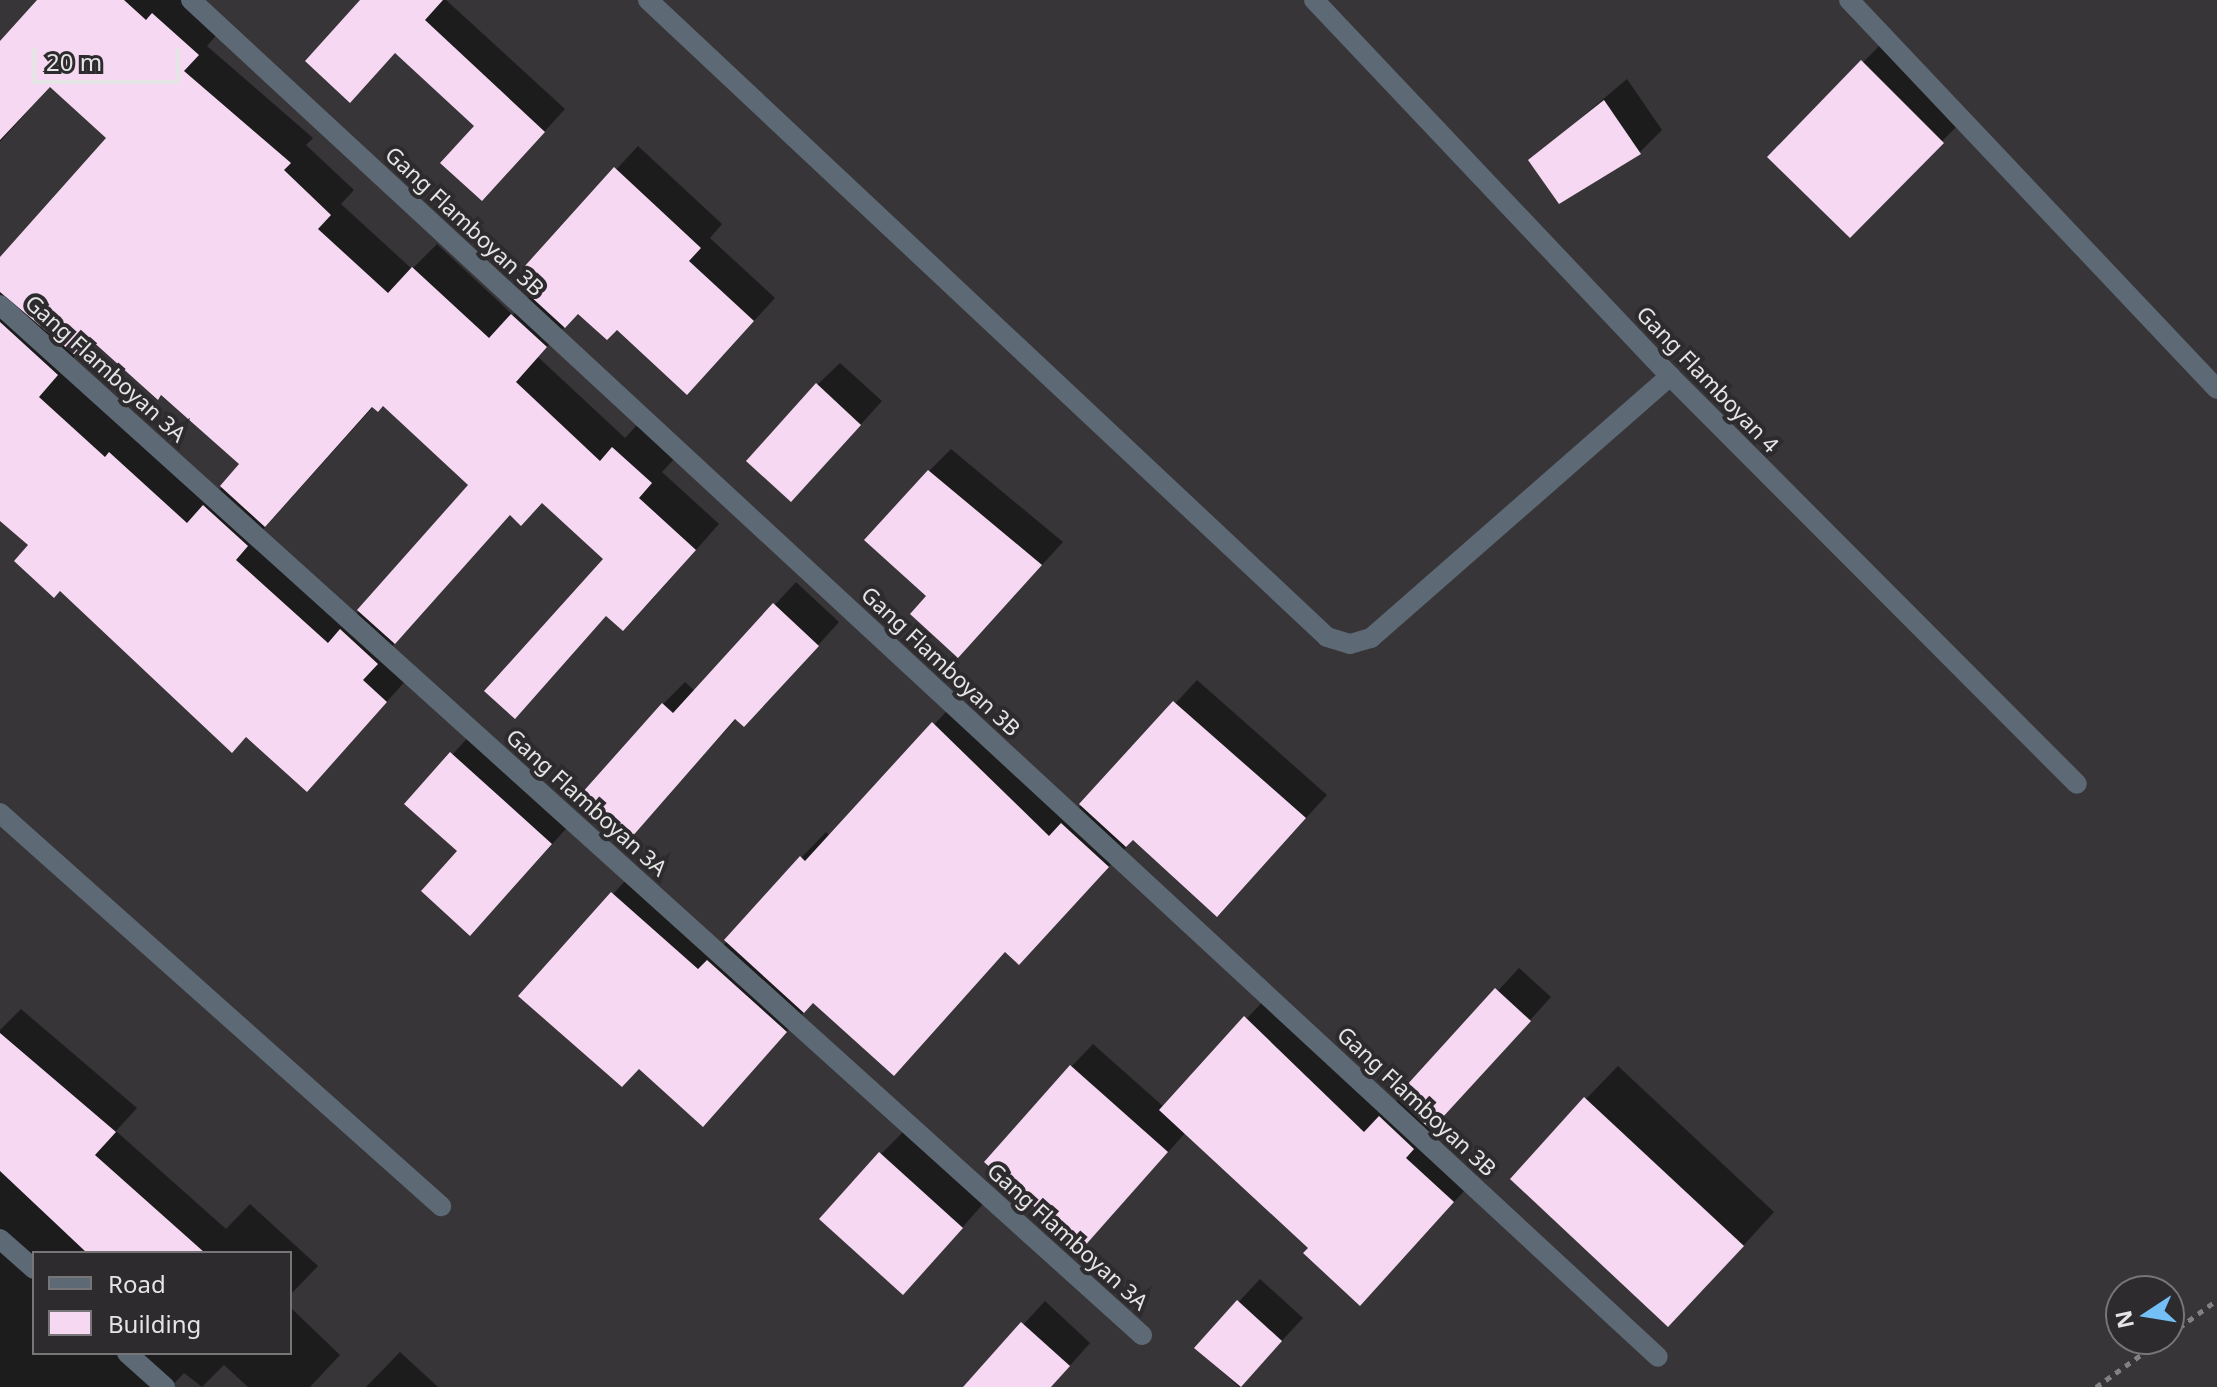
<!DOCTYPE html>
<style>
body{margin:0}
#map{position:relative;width:2217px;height:1387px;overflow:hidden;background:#373537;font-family:"Noto Sans",sans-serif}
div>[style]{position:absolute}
.shadow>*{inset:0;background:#0007}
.building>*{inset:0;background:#f6d8f3}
.path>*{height:5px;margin-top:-2.5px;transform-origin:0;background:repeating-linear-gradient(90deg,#828082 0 6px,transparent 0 12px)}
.minor>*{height:20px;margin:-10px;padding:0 10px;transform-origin:10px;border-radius:10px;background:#5d6974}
span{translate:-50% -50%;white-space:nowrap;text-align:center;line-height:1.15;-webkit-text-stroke:8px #2d2b2d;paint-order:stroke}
.street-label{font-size:22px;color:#e6e5e6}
.legend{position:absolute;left:32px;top:1251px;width:260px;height:104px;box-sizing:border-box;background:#2d2b2d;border:2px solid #777577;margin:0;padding:10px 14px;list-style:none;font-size:24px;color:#e6e5e6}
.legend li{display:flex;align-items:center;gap:16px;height:40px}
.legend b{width:40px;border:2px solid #777577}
.north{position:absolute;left:2105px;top:1275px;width:80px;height:80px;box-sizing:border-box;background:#2d2b2d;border:2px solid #777577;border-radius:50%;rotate:258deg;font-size:22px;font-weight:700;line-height:32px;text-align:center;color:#e6e5e6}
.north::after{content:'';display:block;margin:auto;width:28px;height:36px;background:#74c0f6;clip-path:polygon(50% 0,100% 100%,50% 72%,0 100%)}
.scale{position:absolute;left:32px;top:48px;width:148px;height:36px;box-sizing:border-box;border:4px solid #e6e5e6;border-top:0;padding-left:10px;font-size:24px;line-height:28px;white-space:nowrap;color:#e6e5e6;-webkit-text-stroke:6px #2d2b2d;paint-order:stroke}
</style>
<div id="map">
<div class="shadow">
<div style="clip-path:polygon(evenodd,41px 0,188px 0,221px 30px,207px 46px,313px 138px,306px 145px,354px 190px,341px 204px,412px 269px,437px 244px,513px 315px,543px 281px,527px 266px,638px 146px,722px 224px,710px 238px,775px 298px,709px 370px,578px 311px,538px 357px,625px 438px,638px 424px,675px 458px,662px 472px,719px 524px,647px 605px,607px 615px,515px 717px,606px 559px,543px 501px,511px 514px,399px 637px,386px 655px,409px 677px,330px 765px,0 517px,0 260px,109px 138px,51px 85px,0 142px,0 45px,41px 0,91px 337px,242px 464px,211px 499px,62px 372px,91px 337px,41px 0,383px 404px,471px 485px,352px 619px,258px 535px,374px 406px,383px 404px)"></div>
<div style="clip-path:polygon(363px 0,446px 0,565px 109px,503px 177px,476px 126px)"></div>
<div style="clip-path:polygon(1885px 40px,1964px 119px,1850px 235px,1770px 157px)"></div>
<div style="clip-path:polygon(1627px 79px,1662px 130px,1640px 152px,1560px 202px,1531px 160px)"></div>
<div style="clip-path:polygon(840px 363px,882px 401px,813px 477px,817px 385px)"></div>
<div style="clip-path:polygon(951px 449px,1063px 542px,980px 633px,929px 596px,929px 471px)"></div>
<div style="clip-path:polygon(796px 582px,839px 622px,766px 703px,737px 718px,631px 835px,663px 704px,685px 682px,695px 691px)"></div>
<div style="clip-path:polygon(1197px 680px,1327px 795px,1239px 892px,1134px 839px,1044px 937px,1006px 951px,894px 1073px,814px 1001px,703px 1124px,640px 1067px,521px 996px,634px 871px,721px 948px,801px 858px,826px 832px,830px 836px,959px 698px,1075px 812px)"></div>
<div style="clip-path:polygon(474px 731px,573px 821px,492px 911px,459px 851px,407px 804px)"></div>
<div style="clip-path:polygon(1519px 968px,1551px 997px,1426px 1135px,1475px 1179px,1382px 1281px,1310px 1248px,1186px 1132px,1104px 1224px,1071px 1067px,1093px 1044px,1164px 1107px,1268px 996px,1387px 1111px)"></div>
<div style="clip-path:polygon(21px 1009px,137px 1108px,116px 1131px,226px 1229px,250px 1204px,318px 1266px,290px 1295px,290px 1253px,34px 1253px,34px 1353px,290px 1353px,290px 1307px,340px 1355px,310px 1387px,248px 1387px,224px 1365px,202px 1387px,184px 1373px,171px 1387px,0 1387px,0 1030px)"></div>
<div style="clip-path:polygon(1618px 1066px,1774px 1212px,1701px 1292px,1586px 1099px)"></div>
<div style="clip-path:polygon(903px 1132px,983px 1204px,925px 1270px,881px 1154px)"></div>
<div style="clip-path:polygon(1260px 1279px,1303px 1318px,1239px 1387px,1196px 1348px)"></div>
<div style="clip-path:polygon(1045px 1301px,1090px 1343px,1051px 1387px,966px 1387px)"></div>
<div style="clip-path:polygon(400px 1352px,438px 1387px,366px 1387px)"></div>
</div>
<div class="building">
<div style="clip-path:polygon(37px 0,124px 0,146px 20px,152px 13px,199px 55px,184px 71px,291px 163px,284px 170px,331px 215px,318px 229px,388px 293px,412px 267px,489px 338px,511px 314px,547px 347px,516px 382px,600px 461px,612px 447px,652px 483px,639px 498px,696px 550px,623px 631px,606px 616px,515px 719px,484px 691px,603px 559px,542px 503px,521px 526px,510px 515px,395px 644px,357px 610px,468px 485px,383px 406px,378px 412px,372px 407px,265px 527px,220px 486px,239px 464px,161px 395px,158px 400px,90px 339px,76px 356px,0 292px,0 257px,106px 138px,50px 87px,0 140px,0 41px)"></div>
<div style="clip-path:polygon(360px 0,443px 0,425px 20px,545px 132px,482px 201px,440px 163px,474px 126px,395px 53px,350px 103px,305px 61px)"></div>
<div style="clip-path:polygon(1861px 60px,1944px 143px,1850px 238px,1767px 157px)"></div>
<div style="clip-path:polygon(1604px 100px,1641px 154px,1559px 204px,1528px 160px)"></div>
<div style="clip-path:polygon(614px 167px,701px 248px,689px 261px,754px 321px,687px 395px,617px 330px,607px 340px,578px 314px,565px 328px,528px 294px,540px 281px,524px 267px)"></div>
<div style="clip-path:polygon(0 322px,58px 375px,39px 397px,105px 457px,109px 452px,187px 523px,203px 505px,248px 546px,236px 560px,328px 643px,340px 629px,378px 664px,363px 680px,387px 702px,307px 792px,246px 737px,232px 753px,60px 591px,54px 598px,14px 561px,28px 545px,0 521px)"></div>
<div style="clip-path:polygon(816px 383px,861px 425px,791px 502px,746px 461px)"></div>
<div style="clip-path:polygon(928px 470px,1042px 565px,958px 658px,910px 614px,926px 596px,864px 540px)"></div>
<div style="clip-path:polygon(773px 603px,819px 646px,744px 727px,735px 719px,631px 838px,581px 794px,662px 703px,673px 713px)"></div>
<div style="clip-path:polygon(1173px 701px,1306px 818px,1217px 917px,1133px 840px,1126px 847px,1079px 804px)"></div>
<div style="clip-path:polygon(932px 722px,1049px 836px,1061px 823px,1109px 867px,1019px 965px,1005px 952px,894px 1076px,813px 1003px,804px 1013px,724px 940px,800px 856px,805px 861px)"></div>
<div style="clip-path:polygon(450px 752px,552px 844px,470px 936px,421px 891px,457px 851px,404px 804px)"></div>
<div style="clip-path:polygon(611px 892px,698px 969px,707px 960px,787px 1032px,703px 1127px,639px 1069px,622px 1087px,518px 996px)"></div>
<div style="clip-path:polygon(1495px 988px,1531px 1021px,1431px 1130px,1396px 1097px)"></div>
<div style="clip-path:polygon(1244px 1016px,1364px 1132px,1379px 1116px,1414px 1149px,1406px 1158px,1454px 1202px,1360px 1306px,1303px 1253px,1308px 1248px,1159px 1110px)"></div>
<div style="clip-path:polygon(0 1033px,116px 1132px,95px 1155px,205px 1253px,87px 1253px,0 1171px)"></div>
<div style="clip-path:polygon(1070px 1065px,1168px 1152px,1082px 1249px,984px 1162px)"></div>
<div style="clip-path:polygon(1584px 1097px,1744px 1246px,1668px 1327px,1510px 1179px)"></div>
<div style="clip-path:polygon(879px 1152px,963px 1228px,903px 1295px,819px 1219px)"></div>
<div style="clip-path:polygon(1237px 1300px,1282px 1341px,1241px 1387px,1194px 1348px)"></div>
<div style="clip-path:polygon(1021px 1322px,1070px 1366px,1051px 1387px,963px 1387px)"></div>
</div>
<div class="path">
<div style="left:2169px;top:1335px;width:59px;rotate:-36.1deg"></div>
<div style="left:2096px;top:1387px;width:82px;rotate:-35.6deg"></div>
</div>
<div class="minor">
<div style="left:191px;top:0;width:1998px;rotate:42.77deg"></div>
<div style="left:648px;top:0;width:931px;rotate:43.17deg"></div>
<div style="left:1327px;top:637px;width:24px;rotate:17deg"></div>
<div style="left:1350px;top:644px;width:22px;rotate:-16deg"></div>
<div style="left:1371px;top:638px;width:398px;rotate:-41.2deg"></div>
<div style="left:1314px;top:0;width:518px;rotate:46.57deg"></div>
<div style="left:1670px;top:376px;width:576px;rotate:45.07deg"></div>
<div style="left:1849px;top:0;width:535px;rotate:46.59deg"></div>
<div style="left:0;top:305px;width:1538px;rotate:42.05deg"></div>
<div style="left:0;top:813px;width:591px;rotate:41.71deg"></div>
<div style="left:0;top:1239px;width:45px;rotate:41.4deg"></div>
<div style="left:127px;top:1353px;width:51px;rotate:41.8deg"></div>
</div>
<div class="street-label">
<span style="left:465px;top:221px;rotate:43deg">Gang Flamboyan 3B</span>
<span style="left:106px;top:368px;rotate:42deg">Gang Flamboyan 3A</span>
<span style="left:1708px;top:379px;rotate:46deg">Gang Flamboyan 4</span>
<span style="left:941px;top:661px;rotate:43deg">Gang Flamboyan 3B</span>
<span style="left:587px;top:802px;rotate:42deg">Gang Flamboyan 3A</span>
<span style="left:1417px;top:1101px;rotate:43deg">Gang Flamboyan 3B</span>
<span style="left:1068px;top:1236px;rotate:42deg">Gang Flamboyan 3A</span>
</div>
<ul class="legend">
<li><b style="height:10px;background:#5d6974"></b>Road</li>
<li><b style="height:22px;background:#f6d8f3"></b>Building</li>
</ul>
<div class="north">N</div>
<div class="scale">20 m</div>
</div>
